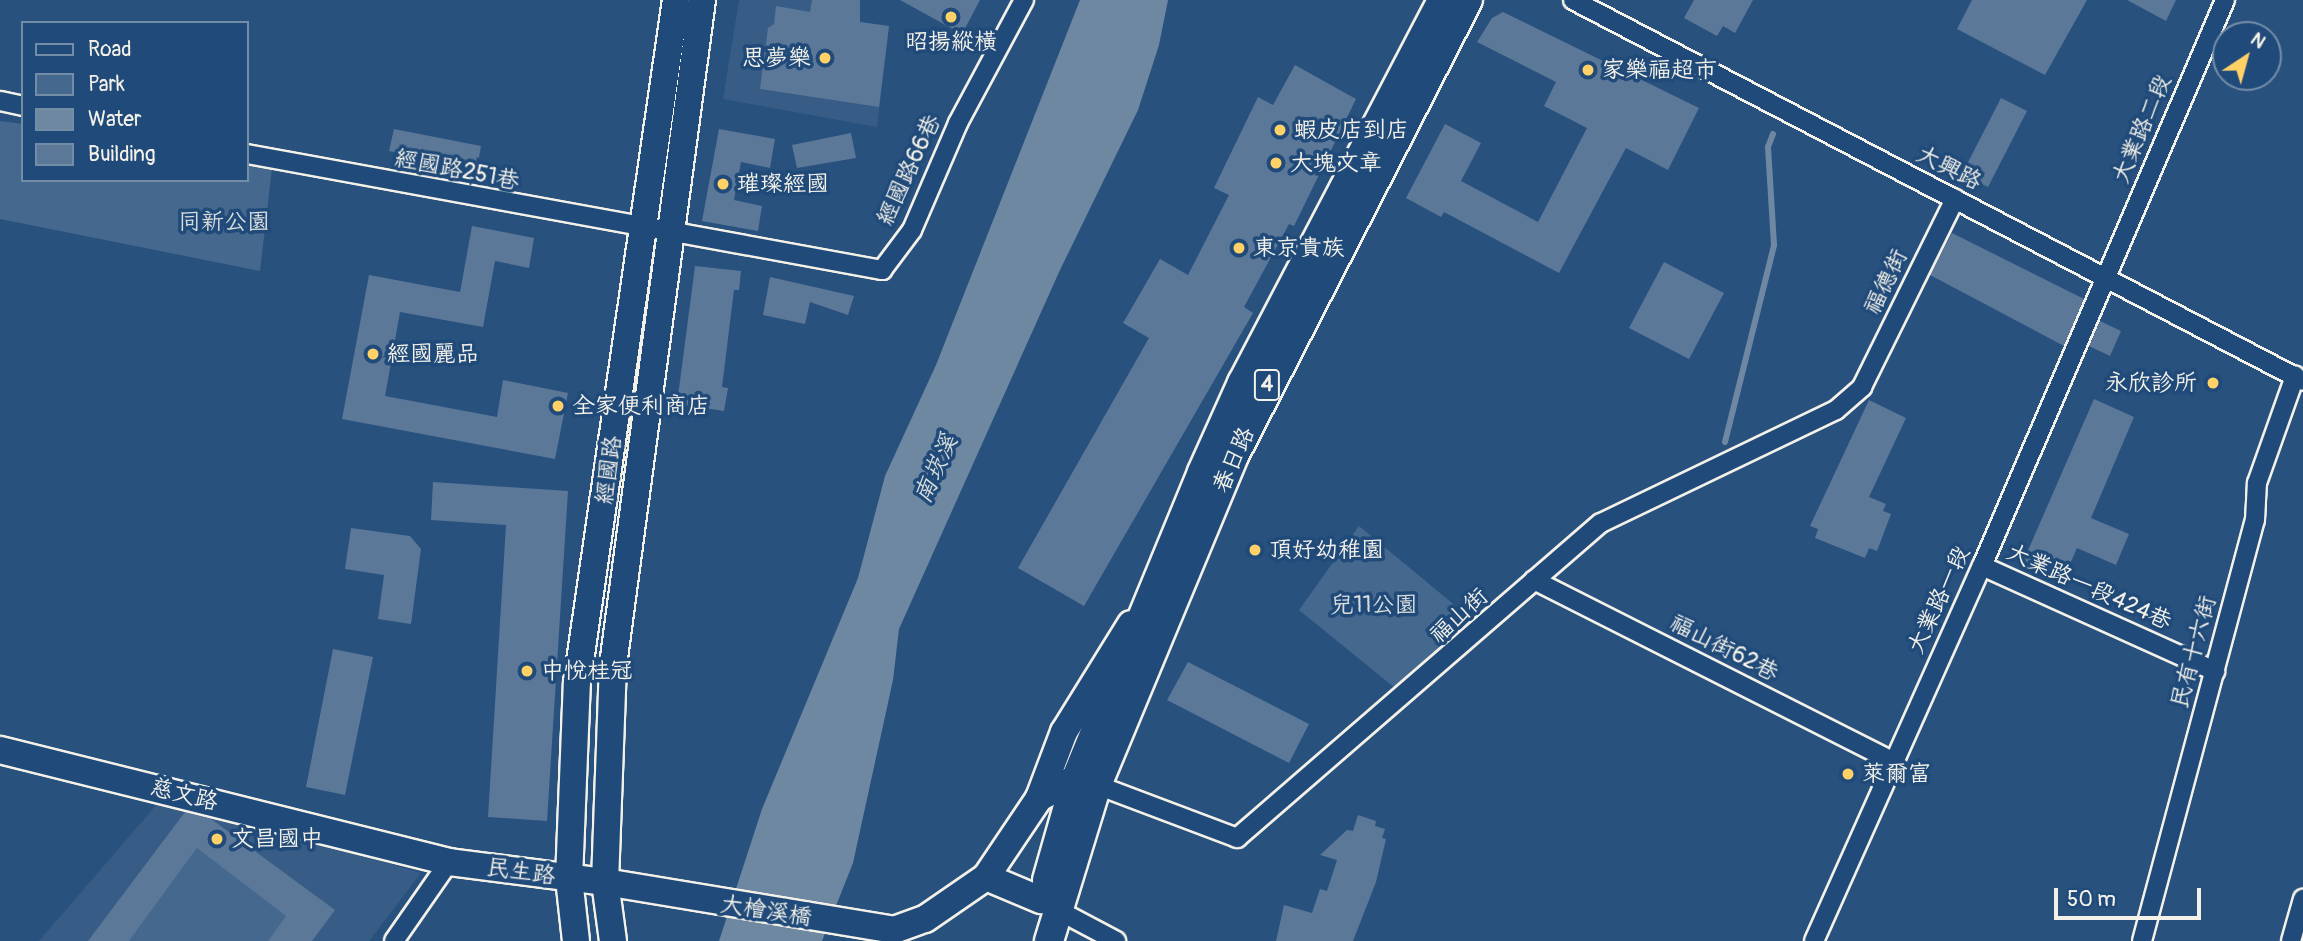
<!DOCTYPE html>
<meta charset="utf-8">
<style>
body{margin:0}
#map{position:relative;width:2303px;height:941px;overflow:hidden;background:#28517e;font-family:Pangolin,"LXGW WenKai TC",sans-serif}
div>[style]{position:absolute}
.built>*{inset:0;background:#375d86}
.green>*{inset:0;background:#45688e}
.water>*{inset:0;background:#6e88a2}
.stream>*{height:6px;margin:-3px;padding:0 3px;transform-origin:3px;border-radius:3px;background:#6e88a2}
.building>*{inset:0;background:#5b7899}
.roads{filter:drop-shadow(2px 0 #f4f1e8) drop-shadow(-2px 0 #f4f1e8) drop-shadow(0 2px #f4f1e8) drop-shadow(0 -2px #f4f1e8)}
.street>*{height:18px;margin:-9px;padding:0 9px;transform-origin:9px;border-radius:9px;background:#1f4a7a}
.secondary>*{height:26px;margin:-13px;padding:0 13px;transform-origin:13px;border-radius:13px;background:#1f4a7a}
.primary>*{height:28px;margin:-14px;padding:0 14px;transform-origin:14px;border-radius:14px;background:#1f4a7a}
.dots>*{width:19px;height:19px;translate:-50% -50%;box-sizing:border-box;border:4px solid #1f4a7a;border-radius:50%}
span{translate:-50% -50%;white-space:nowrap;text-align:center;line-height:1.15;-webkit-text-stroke:7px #1f4a7a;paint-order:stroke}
.shield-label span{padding:2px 5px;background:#1f4a7a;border:2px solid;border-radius:5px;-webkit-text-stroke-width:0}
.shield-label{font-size:21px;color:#f4f1e8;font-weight:700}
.poi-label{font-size:23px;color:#f4f1e8}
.right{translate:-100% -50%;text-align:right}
.left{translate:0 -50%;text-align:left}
.street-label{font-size:23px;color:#f4f1e8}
.park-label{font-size:23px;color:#dadcda}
.water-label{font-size:24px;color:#d9dcda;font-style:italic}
.legend{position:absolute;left:21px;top:21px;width:228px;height:161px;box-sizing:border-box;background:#1f4a7a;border:2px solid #748da6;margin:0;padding:9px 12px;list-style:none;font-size:21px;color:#f4f1e8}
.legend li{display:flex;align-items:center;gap:14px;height:35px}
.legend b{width:35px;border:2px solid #748da6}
.north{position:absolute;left:2212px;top:21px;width:70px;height:70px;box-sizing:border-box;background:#1f4a7a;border:2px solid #748da6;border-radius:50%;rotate:36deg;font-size:19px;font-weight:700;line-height:28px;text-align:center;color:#f4f1e8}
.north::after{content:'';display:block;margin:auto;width:24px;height:32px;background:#ffd166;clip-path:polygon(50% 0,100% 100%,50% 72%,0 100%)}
.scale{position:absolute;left:2054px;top:888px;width:147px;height:32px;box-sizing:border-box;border:4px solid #f4f1e8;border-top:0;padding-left:9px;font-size:21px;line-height:24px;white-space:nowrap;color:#f4f1e8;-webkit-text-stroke:5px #1f4a7a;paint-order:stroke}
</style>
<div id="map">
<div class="built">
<div style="clip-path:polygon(739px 0,847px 0,860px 7px,860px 22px,889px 26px,877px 127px,723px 99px)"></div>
<div style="clip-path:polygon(164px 796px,421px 873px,369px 941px,39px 941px)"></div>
</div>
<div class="green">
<div style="clip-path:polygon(0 121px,23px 124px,23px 180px,247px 180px,247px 163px,272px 168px,260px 271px,0 219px)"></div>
<div style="clip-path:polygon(1359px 526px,1475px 622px,1395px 688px,1299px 610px)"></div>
<div style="clip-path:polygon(197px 848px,289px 912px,268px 941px,129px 941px)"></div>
</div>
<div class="water">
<div style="clip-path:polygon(1080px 0,1168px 0,1159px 45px,1138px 110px,1060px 270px,899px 629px,893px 680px,853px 863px,822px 941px,719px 941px,762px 809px,858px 578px,885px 476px,936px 365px)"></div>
</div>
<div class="stream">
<div style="left:1725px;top:442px;width:203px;rotate:-76deg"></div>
<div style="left:1774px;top:245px;width:98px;rotate:-93.5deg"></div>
<div style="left:1768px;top:147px;width:14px;rotate:-69deg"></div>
</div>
<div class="building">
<div style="clip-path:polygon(812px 0,860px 0,860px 22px,889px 26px,879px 107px,760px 89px,768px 28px,774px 24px,776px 6px,810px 12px)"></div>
<div style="clip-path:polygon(900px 0,980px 0,962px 34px)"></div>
<div style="clip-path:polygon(1694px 0,1753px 0,1735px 33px,1723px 26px,1717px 36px,1684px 18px)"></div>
<div style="clip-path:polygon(1972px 0,2087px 0,2045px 75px,1957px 29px)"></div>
<div style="clip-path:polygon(2127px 0,2176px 0,2166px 21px)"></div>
<div style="clip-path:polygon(1503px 12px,1699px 108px,1668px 170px,1626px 148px,1559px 273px,1444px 212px,1441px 217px,1406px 198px,1445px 124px,1481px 143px,1461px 181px,1538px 222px,1587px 128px,1544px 106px,1556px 82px,1477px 42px,1492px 18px)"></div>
<div style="clip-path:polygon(1295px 65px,1356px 99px,1294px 226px,1289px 224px,1244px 307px,1253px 313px,1084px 606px,1018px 568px,1149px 338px,1123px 323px,1160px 259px,1188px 275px,1229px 195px,1214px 188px,1258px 97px,1273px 105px)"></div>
<div style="clip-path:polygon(2001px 98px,2027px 111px,1988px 187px,1962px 174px)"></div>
<div style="clip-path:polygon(394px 129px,481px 146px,477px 168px,389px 151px)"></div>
<div style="clip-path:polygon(719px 129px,775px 139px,770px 168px,741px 162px,734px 200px,762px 206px,758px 231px,702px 221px)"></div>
<div style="clip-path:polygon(851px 133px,856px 158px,797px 168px,792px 145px)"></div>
<div style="clip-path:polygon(472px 226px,534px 238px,529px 268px,495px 261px,483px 327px,400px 312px,385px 396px,497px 417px,503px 380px,568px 393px,555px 459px,342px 419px,369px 275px,460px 292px)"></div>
<div style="clip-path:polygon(1952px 233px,2084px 299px,2064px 346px,1930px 275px)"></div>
<div style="clip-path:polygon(1664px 262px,1724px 293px,1689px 359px,1629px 328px)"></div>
<div style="clip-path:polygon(695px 266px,741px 271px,739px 290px,734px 290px,722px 387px,728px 388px,724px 411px,677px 404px)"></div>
<div style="clip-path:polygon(770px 277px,854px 296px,848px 315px,810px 302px,805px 324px,763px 315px)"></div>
<div style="clip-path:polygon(2100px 321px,2121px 331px,2110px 356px,2089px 346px)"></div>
<div style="clip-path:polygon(2094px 399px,2134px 417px,2091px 518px,2129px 534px,2116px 565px,2077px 548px,2063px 580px,2023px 562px)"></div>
<div style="clip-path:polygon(1869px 400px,1906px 418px,1869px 497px,1886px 504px,1883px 511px,1891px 514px,1877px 551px,1869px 548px,1865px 558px,1815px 538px,1818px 529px,1810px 526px)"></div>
<div style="clip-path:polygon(433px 482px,568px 491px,547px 821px,488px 817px,506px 525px,431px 520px)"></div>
<div style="clip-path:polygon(351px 528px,410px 536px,421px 549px,411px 624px,378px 619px,384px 575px,345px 569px)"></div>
<div style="clip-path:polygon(333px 649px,373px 657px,345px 795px,306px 787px)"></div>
<div style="clip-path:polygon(1188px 662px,1309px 724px,1289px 763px,1167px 700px)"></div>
<div style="clip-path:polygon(185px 812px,211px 819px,335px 910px,312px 941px,268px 941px,286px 916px,197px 848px,129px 941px,88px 941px)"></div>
<div style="clip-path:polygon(1358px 815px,1376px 821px,1375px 826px,1385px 829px,1382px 838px,1386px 839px,1376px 882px,1353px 941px,1276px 941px,1284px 905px,1312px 913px,1320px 889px,1327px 891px,1337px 860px,1320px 855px,1347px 830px,1353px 831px)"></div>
</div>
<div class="roads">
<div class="street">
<div style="left:1573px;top:0;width:823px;rotate:27.56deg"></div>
<div style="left:0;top:101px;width:24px;rotate:12deg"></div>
<div style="left:247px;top:154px;width:646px;rotate:10.35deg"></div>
<div style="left:882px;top:270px;width:50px;rotate:-53.1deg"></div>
<div style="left:912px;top:230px;width:116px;rotate:-66.7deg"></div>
<div style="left:958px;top:123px;width:140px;rotate:-61.8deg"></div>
<div style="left:1982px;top:566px;width:256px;rotate:24.3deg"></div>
<div style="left:1534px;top:580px;width:400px;rotate:26.8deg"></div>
<div style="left:1097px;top:785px;width:150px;rotate:20.7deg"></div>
<div style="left:1237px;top:838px;width:481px;rotate:-40.9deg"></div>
<div style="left:1601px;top:523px;width:261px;rotate:-25.7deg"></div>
<div style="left:1836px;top:410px;width:35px;rotate:-41deg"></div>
<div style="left:1862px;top:387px;width:210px;rotate:-63.7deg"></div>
<div style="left:1050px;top:906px;width:75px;rotate:27.9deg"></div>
<div style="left:394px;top:941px;width:96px;rotate:-55.2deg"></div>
<div style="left:1814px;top:941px;width:411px;rotate:-65.9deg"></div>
<div style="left:1982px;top:566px;width:616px;rotate:-66.76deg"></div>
<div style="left:2142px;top:941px;width:436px;rotate:-75deg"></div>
<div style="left:2255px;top:520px;width:37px;rotate:-87deg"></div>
<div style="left:2257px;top:483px;width:114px;rotate:-70.4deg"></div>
<div style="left:2291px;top:941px;width:44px;rotate:-74.1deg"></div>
</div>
<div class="secondary">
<div style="left:0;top:750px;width:463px;rotate:14deg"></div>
<div style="left:449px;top:862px;width:157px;rotate:7.3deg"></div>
<div style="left:605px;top:882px;width:293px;rotate:9.4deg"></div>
<div style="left:894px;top:930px;width:33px;rotate:-20deg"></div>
<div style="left:925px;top:919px;width:74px;rotate:-34.5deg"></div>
<div style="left:986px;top:877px;width:95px;rotate:-56.1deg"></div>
<div style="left:1039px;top:798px;width:42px;rotate:-28.4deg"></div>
<div style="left:1076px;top:778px;width:17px;rotate:21deg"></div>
<div style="left:1039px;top:798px;width:71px;rotate:-69.3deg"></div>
<div style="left:1064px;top:732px;width:127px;rotate:-58.2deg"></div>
<div style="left:986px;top:877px;width:60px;rotate:22.7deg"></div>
<div style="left:576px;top:941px;width:62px;rotate:-96.4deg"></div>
<div style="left:569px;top:879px;width:197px;rotate:-87.7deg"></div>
<div style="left:577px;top:682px;width:689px;rotate:-81.74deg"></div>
<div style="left:613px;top:941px;width:60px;rotate:-97.7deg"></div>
<div style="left:605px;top:882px;width:217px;rotate:-87.9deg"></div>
<div style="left:613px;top:665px;width:671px;rotate:-82.38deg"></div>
</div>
<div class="primary">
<div style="left:1047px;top:880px;width:106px;rotate:-74.1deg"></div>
<div style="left:1076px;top:778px;width:331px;rotate:-67.6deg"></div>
<div style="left:1202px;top:472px;width:98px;rotate:-65.8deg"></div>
<div style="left:1242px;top:383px;width:432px;rotate:-62.4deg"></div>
<div style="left:1049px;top:941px;width:163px;rotate:-72.9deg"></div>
<div style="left:1097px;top:785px;width:359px;rotate:-67.4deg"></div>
<div style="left:1235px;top:454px;width:510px;rotate:-62.83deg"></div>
</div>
</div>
<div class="dots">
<div style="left:951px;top:17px;background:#ffd166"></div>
<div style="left:825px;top:58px;background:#ffd166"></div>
<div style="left:1588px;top:70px;background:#ffd166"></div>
<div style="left:1280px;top:130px;background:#ffd166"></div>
<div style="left:1276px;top:163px;background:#ffd166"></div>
<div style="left:723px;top:184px;background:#ffd166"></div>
<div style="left:1239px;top:248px;background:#ffd166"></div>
<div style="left:373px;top:354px;background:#ffd166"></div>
<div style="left:2213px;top:383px;background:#ffd166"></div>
<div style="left:558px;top:406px;background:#ffd166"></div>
<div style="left:1255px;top:550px;background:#ffd166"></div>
<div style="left:527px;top:671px;background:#ffd166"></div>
<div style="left:1848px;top:774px;background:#ffd166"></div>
<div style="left:217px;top:839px;background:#ffd166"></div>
</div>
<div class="shield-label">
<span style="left:1267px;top:385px">4</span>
</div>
<div class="poi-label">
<span style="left:951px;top:42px">昭揚縱橫</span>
<span class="right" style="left:811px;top:58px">思夢樂</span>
<span class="left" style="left:1602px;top:70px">家樂福超市</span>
<span class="left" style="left:1294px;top:130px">蝦皮店到店</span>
<span class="left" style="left:1290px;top:163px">大塊文章</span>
<span class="left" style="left:737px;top:184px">璀璨經國</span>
<span class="left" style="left:1253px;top:248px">東京貴族</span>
<span class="left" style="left:387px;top:354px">經國麗品</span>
<span class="right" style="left:2197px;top:383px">永欣診所</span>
<span class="left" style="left:572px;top:406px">全家便利商店</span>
<span class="left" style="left:1269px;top:550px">頂好幼稚園</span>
<span class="left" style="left:541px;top:671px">中悅桂冠</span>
<span class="left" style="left:1862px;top:774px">萊爾富</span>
<span class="left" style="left:231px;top:839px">文昌國中</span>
</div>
<div class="street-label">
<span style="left:2142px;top:129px;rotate:-67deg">大業路二段</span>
<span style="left:1949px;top:168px;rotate:27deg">大興路</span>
<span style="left:457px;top:170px;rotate:11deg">經國路251巷</span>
<span style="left:909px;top:170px;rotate:-65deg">經國路66巷</span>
<span style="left:1886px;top:282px;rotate:-64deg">福德街</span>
<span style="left:1234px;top:460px;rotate:-66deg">春日路</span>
<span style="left:609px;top:470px;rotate:-82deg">經國路</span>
<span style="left:2089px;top:587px;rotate:24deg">大業路一段424巷</span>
<span style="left:1939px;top:600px;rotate:-65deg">大業路一段</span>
<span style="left:1459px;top:616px;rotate:-42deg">福山街</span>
<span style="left:1724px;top:648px;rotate:27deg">福山街62巷</span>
<span style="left:2194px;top:652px;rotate:-75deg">民有十六街</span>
<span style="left:184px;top:795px;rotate:14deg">慈文路</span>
<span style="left:521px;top:872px;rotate:8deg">民生路</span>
<span style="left:766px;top:911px;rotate:9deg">大檜溪橋</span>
</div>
<div class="park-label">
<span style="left:224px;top:222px">同新公園</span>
<span style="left:1374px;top:605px">兒11公園</span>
</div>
<div class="water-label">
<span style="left:936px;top:469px;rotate:-66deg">南崁溪</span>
</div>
<ul class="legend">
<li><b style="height:9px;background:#1f4a7a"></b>Road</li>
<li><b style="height:19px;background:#45688e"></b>Park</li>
<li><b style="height:19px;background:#6e88a2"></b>Water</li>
<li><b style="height:19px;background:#5b7899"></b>Building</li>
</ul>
<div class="north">N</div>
<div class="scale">50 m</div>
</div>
